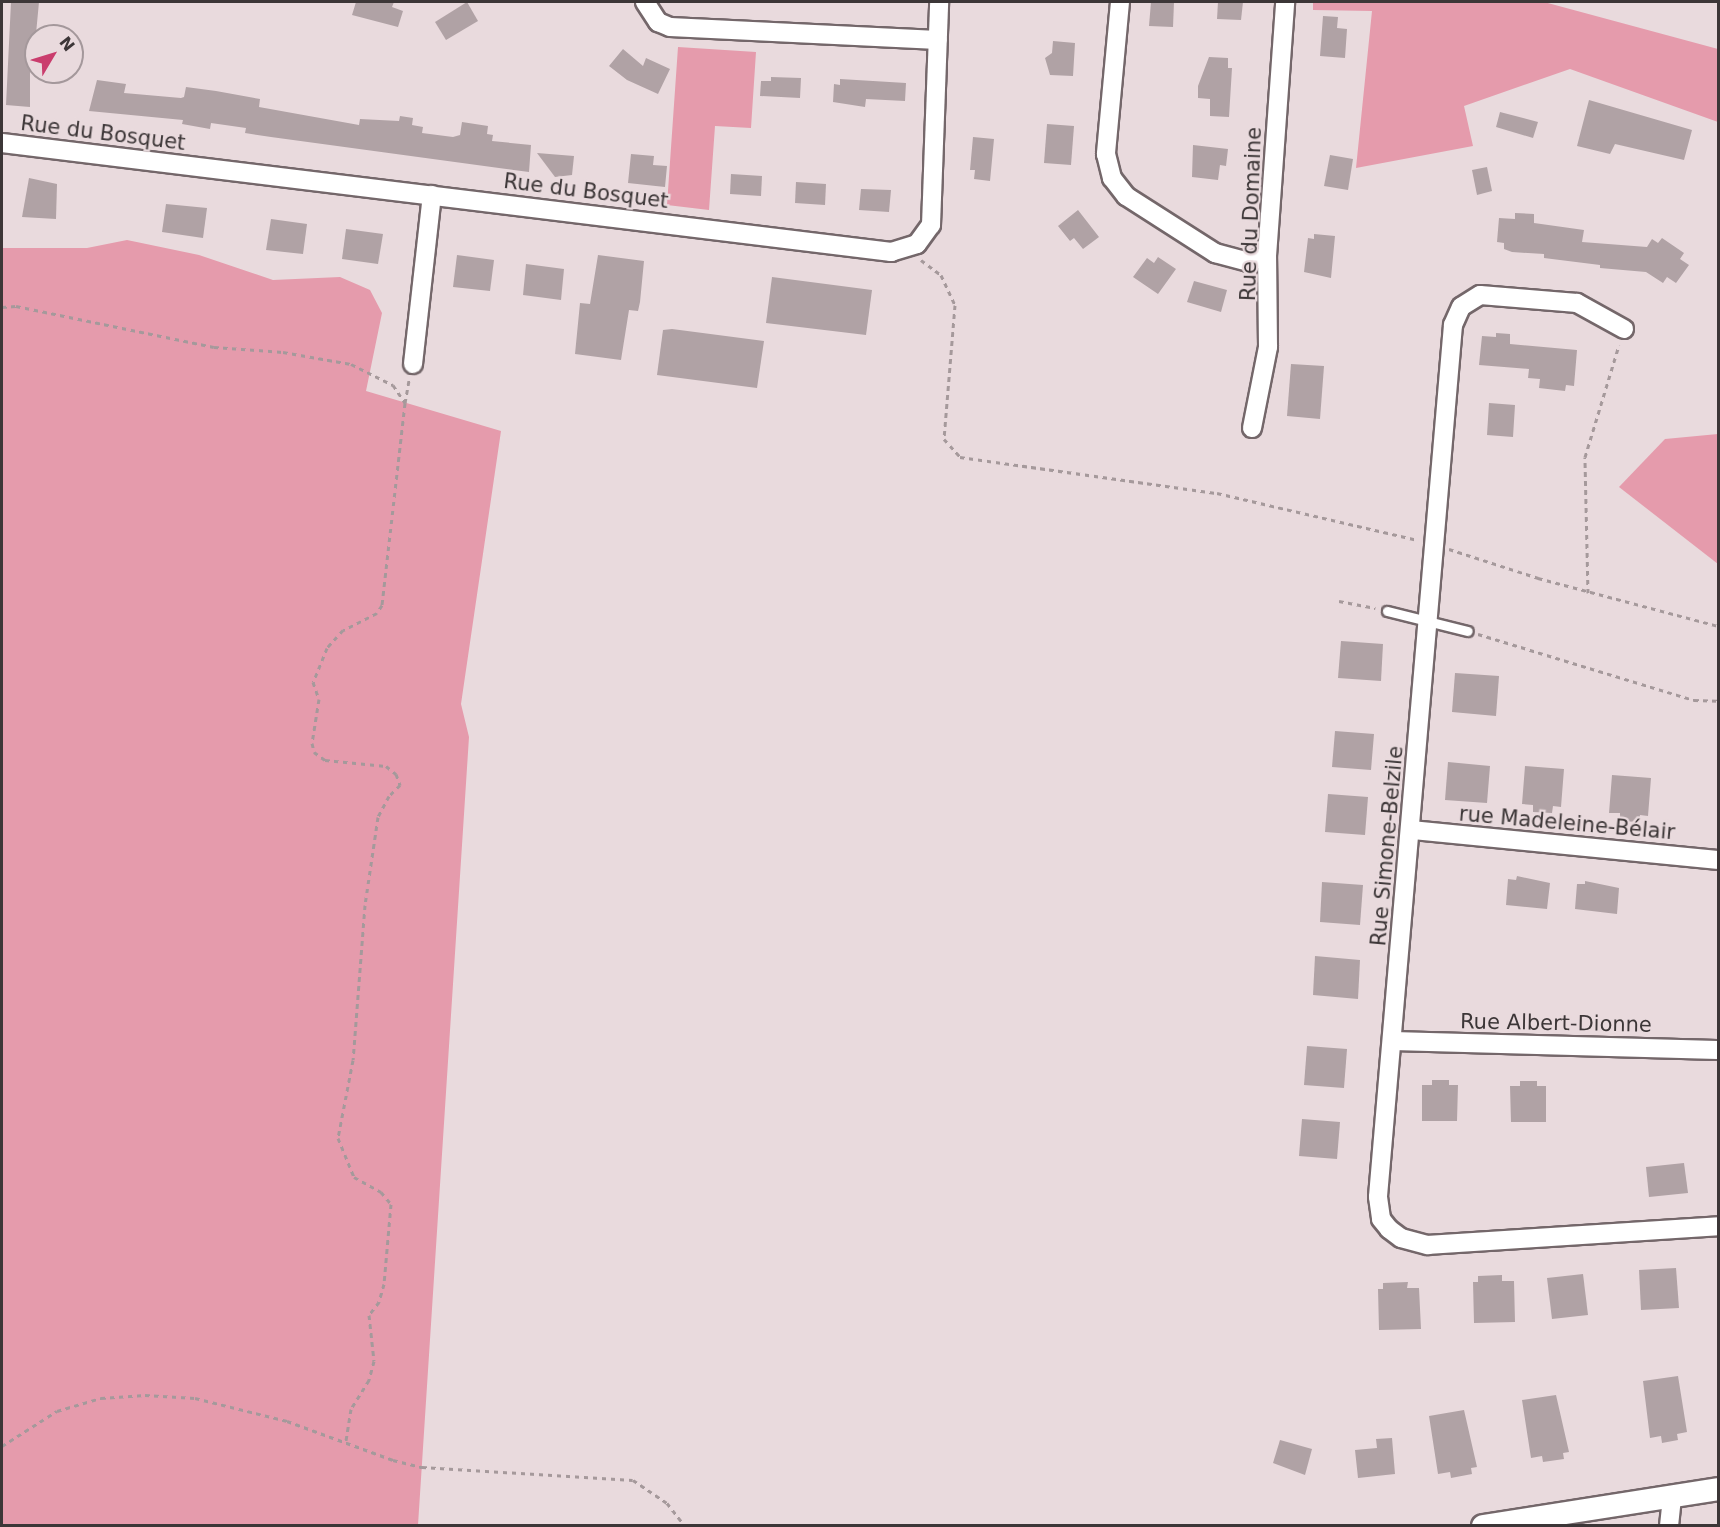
<!DOCTYPE html>
<meta charset="utf-8">
<style>
body{margin:0}
#map{position:relative;width:1720px;height:1527px;overflow:hidden;background:#e9dadd;font-family:"DejaVu Sans",sans-serif}
div>[style]{position:absolute}
.green>*{inset:0;background:#e59bac}
.building>*{inset:0;background:#b0a2a5}
.path>*{height:3px;margin-top:-1.5px;transform-origin:0;background:repeating-linear-gradient(90deg,#a5999b 0 4.5px,transparent 0 9px)}
.roads{filter:drop-shadow(2px 0 #74676a) drop-shadow(-2px 0 #74676a) drop-shadow(0 2px #74676a) drop-shadow(0 -2px #74676a)}
.service>*{height:9px;margin:-4.5px;padding:0 4.5px;transform-origin:4.5px;border-radius:4.5px;background:#fff}
.minor>*{height:18px;margin:-9px;padding:0 9px;transform-origin:9px;border-radius:9px;background:#fff}
.tertiary>*{height:22px;margin:-11px;padding:0 11px;transform-origin:11px;border-radius:11px;background:#fff}
span{translate:-50% -50%;white-space:nowrap;text-align:center;line-height:1.15;-webkit-text-stroke:4.5px #e9dadd;paint-order:stroke}
.street-label{font-size:21px;color:#3c3637}
.frame{position:absolute;inset:0;border:3px solid #3c3637;pointer-events:none}
.north{position:absolute;left:24px;top:24px;width:60px;height:60px;box-sizing:border-box;background:#e9dadd;border:2px solid #a4989b;border-radius:50%;rotate:52deg;font-size:16px;font-weight:700;line-height:24px;text-align:center;color:#3c3637}
.north::after{content:'';display:block;margin:auto;width:21px;height:27px;background:#ca3d6d;clip-path:polygon(50% 0,100% 100%,50% 72%,0 100%)}
</style>
<div id="map">
<div class="green">
<div style="clip-path:polygon(1313px 2px,1544px 2px,1718px 49px,1718px 122px,1570px 69px,1464px 106px,1473px 146px,1356px 168px,1372px 11px,1313px 10px)"></div>
<div style="clip-path:polygon(678px 47px,756px 52px,751px 128px,715px 126px,709px 210px,667px 205px)"></div>
<div style="clip-path:polygon(127px 240px,199px 255px,273px 280px,340px 277px,370px 290px,382px 313px,366px 391px,501px 431px,461px 704px,469px 737px,418px 1525px,2px 1525px,2px 248px,87px 248px)"></div>
<div style="clip-path:polygon(1718px 434px,1718px 564px,1619px 487px,1665px 439px)"></div>
</div>
<div class="building">
<div style="clip-path:polygon(11px 2px,39px 2px,34px 55px,30px 55px,30px 107px,6px 105px)"></div>
<div style="clip-path:polygon(356px 2px,394px 2px,392px 7px,403px 11px,398px 27px,352px 15px)"></div>
<div style="clip-path:polygon(467px 2px,478px 21px,446px 40px,435px 22px)"></div>
<div style="clip-path:polygon(1151px 2px,1174px 2px,1173px 27px,1149px 26px)"></div>
<div style="clip-path:polygon(1218px 2px,1243px 2px,1241px 20px,1217px 19px)"></div>
<div style="clip-path:polygon(1323px 16px,1338px 17px,1337px 28px,1347px 29px,1345px 58px,1320px 56px)"></div>
<div style="clip-path:polygon(1053px 41px,1075px 43px,1073px 76px,1050px 75px,1045px 58px,1052px 53px)"></div>
<div style="clip-path:polygon(623px 49px,643px 66px,646px 58px,670px 69px,658px 94px,627px 80px,609px 66px)"></div>
<div style="clip-path:polygon(1209px 57px,1228px 58px,1228px 68px,1232px 68px,1229px 117px,1210px 116px,1210px 99px,1198px 98px,1198px 86px)"></div>
<div style="clip-path:polygon(771px 77px,801px 78px,800px 98px,760px 96px,761px 81px,771px 81px)"></div>
<div style="clip-path:polygon(840px 79px,906px 83px,905px 101px,866px 99px,865px 107px,833px 102px,834px 84px,840px 85px)"></div>
<div style="clip-path:polygon(97px 80px,126px 84px,124px 93px,181px 98px,184px 97px,186px 87px,216px 91px,260px 99px,259px 107px,359px 125px,360px 119px,399px 121px,400px 116px,413px 118px,412px 125px,423px 127px,422px 133px,453px 137px,460px 135px,462px 122px,488px 126px,487px 134px,493px 135px,492px 141px,531px 145px,529px 172px,271px 137px,245px 133px,246px 128px,211px 123px,210px 129px,182px 124px,183px 120px,89px 111px)"></div>
<div style="clip-path:polygon(1589px 100px,1692px 130px,1684px 160px,1615px 144px,1610px 154px,1577px 146px)"></div>
<div style="clip-path:polygon(1500px 112px,1538px 122px,1533px 138px,1496px 127px)"></div>
<div style="clip-path:polygon(1047px 124px,1074px 126px,1071px 165px,1044px 163px)"></div>
<div style="clip-path:polygon(973px 137px,994px 139px,990px 181px,974px 179px,975px 170px,970px 170px)"></div>
<div style="clip-path:polygon(1193px 145px,1228px 149px,1226px 166px,1220px 165px,1218px 180px,1192px 177px)"></div>
<div style="clip-path:polygon(537px 153px,574px 156px,572px 175px,555px 177px)"></div>
<div style="clip-path:polygon(631px 154px,654px 156px,653px 165px,667px 166px,665px 187px,628px 183px)"></div>
<div style="clip-path:polygon(1330px 155px,1353px 159px,1348px 190px,1324px 186px)"></div>
<div style="clip-path:polygon(1487px 167px,1492px 191px,1477px 195px,1472px 170px)"></div>
<div style="clip-path:polygon(731px 174px,762px 176px,761px 196px,730px 194px)"></div>
<div style="clip-path:polygon(29px 178px,57px 184px,56px 219px,22px 217px)"></div>
<div style="clip-path:polygon(796px 182px,826px 184px,825px 205px,795px 203px)"></div>
<div style="clip-path:polygon(861px 189px,891px 190px,889px 212px,859px 210px)"></div>
<div style="clip-path:polygon(166px 204px,207px 208px,203px 238px,162px 232px)"></div>
<div style="clip-path:polygon(1078px 210px,1099px 237px,1083px 249px,1074px 238px,1070px 241px,1058px 226px)"></div>
<div style="clip-path:polygon(1515px 213px,1534px 214px,1534px 223px,1584px 230px,1582px 242px,1647px 247px,1652px 239px,1658px 243px,1662px 238px,1684px 253px,1680px 259px,1689px 265px,1676px 283px,1667px 277px,1663px 283px,1646px 272px,1600px 268px,1600px 265px,1544px 258px,1544px 254px,1512px 252px,1504px 249px,1504px 243px,1497px 242px,1499px 218px,1515px 219px)"></div>
<div style="clip-path:polygon(271px 219px,307px 224px,303px 254px,266px 250px)"></div>
<div style="clip-path:polygon(346px 229px,383px 234px,378px 264px,342px 259px)"></div>
<div style="clip-path:polygon(1314px 234px,1335px 236px,1331px 278px,1304px 272px,1308px 238px,1314px 239px)"></div>
<div style="clip-path:polygon(457px 255px,494px 260px,490px 291px,453px 287px)"></div>
<div style="clip-path:polygon(598px 255px,644px 261px,640px 302px,638px 311px,629px 310px,621px 360px,575px 354px,580px 303px,590px 304px)"></div>
<div style="clip-path:polygon(1158px 257px,1176px 269px,1158px 294px,1133px 277px,1147px 258px,1154px 263px)"></div>
<div style="clip-path:polygon(526px 264px,564px 269px,561px 300px,523px 295px)"></div>
<div style="clip-path:polygon(772px 277px,872px 290px,866px 335px,766px 323px)"></div>
<div style="clip-path:polygon(1194px 281px,1227px 290px,1221px 312px,1187px 302px)"></div>
<div style="clip-path:polygon(672px 329px,764px 341px,757px 388px,657px 375px,663px 330px)"></div>
<div style="clip-path:polygon(1496px 333px,1510px 334px,1510px 344px,1577px 350px,1574px 386px,1566px 385px,1565px 391px,1539px 388px,1540px 379px,1528px 378px,1529px 369px,1479px 365px,1482px 336px,1496px 337px)"></div>
<div style="clip-path:polygon(1291px 364px,1324px 366px,1320px 419px,1287px 416px)"></div>
<div style="clip-path:polygon(1489px 403px,1515px 405px,1513px 437px,1487px 435px)"></div>
<div style="clip-path:polygon(1341px 641px,1383px 644px,1381px 681px,1338px 678px)"></div>
<div style="clip-path:polygon(1455px 673px,1499px 676px,1496px 716px,1452px 712px)"></div>
<div style="clip-path:polygon(1335px 731px,1374px 734px,1371px 770px,1332px 767px)"></div>
<div style="clip-path:polygon(1448px 762px,1490px 766px,1487px 803px,1445px 800px)"></div>
<div style="clip-path:polygon(1525px 766px,1564px 769px,1561px 807px,1553px 806px,1552px 813px,1533px 812px,1533px 805px,1522px 804px)"></div>
<div style="clip-path:polygon(1612px 775px,1651px 778px,1648px 816px,1640px 815px,1639px 822px,1620px 821px,1620px 813px,1609px 813px)"></div>
<div style="clip-path:polygon(1328px 794px,1368px 797px,1365px 835px,1325px 832px)"></div>
<div style="clip-path:polygon(1517px 876px,1550px 883px,1547px 909px,1506px 905px,1508px 879px,1516px 880px)"></div>
<div style="clip-path:polygon(1585px 881px,1619px 888px,1617px 914px,1575px 909px,1577px 884px,1585px 884px)"></div>
<div style="clip-path:polygon(1322px 882px,1363px 885px,1360px 925px,1320px 922px)"></div>
<div style="clip-path:polygon(1315px 956px,1360px 960px,1358px 999px,1313px 995px)"></div>
<div style="clip-path:polygon(1307px 1046px,1347px 1049px,1344px 1088px,1304px 1085px)"></div>
<div style="clip-path:polygon(1432px 1080px,1449px 1080px,1449px 1085px,1458px 1085px,1457px 1121px,1422px 1121px,1422px 1085px,1432px 1085px)"></div>
<div style="clip-path:polygon(1520px 1081px,1537px 1081px,1537px 1086px,1546px 1086px,1546px 1122px,1511px 1122px,1510px 1086px,1520px 1086px)"></div>
<div style="clip-path:polygon(1302px 1119px,1340px 1122px,1337px 1159px,1299px 1156px)"></div>
<div style="clip-path:polygon(1684px 1163px,1688px 1193px,1649px 1197px,1646px 1167px)"></div>
<div style="clip-path:polygon(1676px 1268px,1679px 1308px,1641px 1310px,1639px 1270px)"></div>
<div style="clip-path:polygon(1583px 1274px,1588px 1315px,1552px 1319px,1547px 1278px)"></div>
<div style="clip-path:polygon(1502px 1275px,1502px 1281px,1514px 1281px,1515px 1322px,1474px 1323px,1473px 1282px,1478px 1282px,1478px 1276px)"></div>
<div style="clip-path:polygon(1408px 1282px,1407px 1288px,1419px 1288px,1421px 1329px,1379px 1330px,1378px 1289px,1383px 1289px,1383px 1283px)"></div>
<div style="clip-path:polygon(1678px 1376px,1687px 1432px,1677px 1434px,1678px 1440px,1662px 1443px,1661px 1436px,1650px 1438px,1643px 1381px)"></div>
<div style="clip-path:polygon(1556px 1395px,1569px 1452px,1563px 1453px,1564px 1459px,1543px 1462px,1542px 1456px,1531px 1458px,1522px 1400px)"></div>
<div style="clip-path:polygon(1464px 1410px,1477px 1467px,1471px 1468px,1472px 1474px,1451px 1478px,1450px 1472px,1438px 1474px,1429px 1416px)"></div>
<div style="clip-path:polygon(1392px 1438px,1395px 1474px,1358px 1478px,1355px 1450px,1377px 1448px,1376px 1439px)"></div>
<div style="clip-path:polygon(1280px 1440px,1312px 1449px,1305px 1475px,1273px 1463px)"></div>
</div>
<div class="path">
<div style="left:921px;top:260px;width:25px;rotate:37deg"></div>
<div style="left:941px;top:275px;width:33px;rotate:65deg"></div>
<div style="left:955px;top:305px;width:134px;rotate:94.7deg"></div>
<div style="left:944px;top:439px;width:24px;rotate:48deg"></div>
<div style="left:960px;top:457px;width:260px;rotate:8deg"></div>
<div style="left:1217px;top:493px;width:205px;rotate:13.2deg"></div>
<div style="left:2px;top:307px;width:14px;rotate:-4deg"></div>
<div style="left:16px;top:306px;width:202px;rotate:11.7deg"></div>
<div style="left:214px;top:347px;width:69px;rotate:4.1deg"></div>
<div style="left:283px;top:352px;width:69px;rotate:10deg"></div>
<div style="left:351px;top:364px;width:47px;rotate:26.6deg"></div>
<div style="left:393px;top:385px;width:22px;rotate:56deg"></div>
<div style="left:405px;top:403px;width:203px;rotate:96.5deg"></div>
<div style="left:382px;top:605px;width:9px;rotate:122deg"></div>
<div style="left:377px;top:613px;width:38px;rotate:153deg"></div>
<div style="left:343px;top:630px;width:24px;rotate:132deg"></div>
<div style="left:327px;top:648px;width:37px;rotate:112deg"></div>
<div style="left:313px;top:682px;width:18px;rotate:71deg"></div>
<div style="left:319px;top:699px;width:45px;rotate:99deg"></div>
<div style="left:312px;top:743px;width:9px;rotate:77deg"></div>
<div style="left:314px;top:752px;width:14px;rotate:36deg"></div>
<div style="left:325px;top:760px;width:61px;rotate:5.6deg"></div>
<div style="left:386px;top:766px;width:13px;rotate:39deg"></div>
<div style="left:396px;top:774px;width:12px;rotate:70deg"></div>
<div style="left:400px;top:785px;width:16px;rotate:135deg"></div>
<div style="left:389px;top:796px;width:24px;rotate:118deg"></div>
<div style="left:378px;top:817px;width:89px;rotate:98.4deg"></div>
<div style="left:365px;top:905px;width:155px;rotate:94.4deg"></div>
<div style="left:353px;top:1060px;width:79px;rotate:100.9deg"></div>
<div style="left:338px;top:1138px;width:42px;rotate:67.7deg"></div>
<div style="left:354px;top:1177px;width:31px;rotate:29deg"></div>
<div style="left:381px;top:1192px;width:16px;rotate:50deg"></div>
<div style="left:391px;top:1204px;width:80px;rotate:95deg"></div>
<div style="left:384px;top:1284px;width:19px;rotate:106deg"></div>
<div style="left:379px;top:1302px;width:16px;rotate:128deg"></div>
<div style="left:369px;top:1315px;width:46px;rotate:83.8deg"></div>
<div style="left:374px;top:1361px;width:20px;rotate:105deg"></div>
<div style="left:369px;top:1380px;width:34px;rotate:122deg"></div>
<div style="left:351px;top:1409px;width:32px;rotate:99deg"></div>
<div style="left:405px;top:403px;width:23px;rotate:-80deg"></div>
<div style="left:1449px;top:549px;width:94px;rotate:18deg"></div>
<div style="left:1538px;top:578px;width:186px;rotate:14.9deg"></div>
<div style="left:1588px;top:593px;width:136px;rotate:-91.3deg"></div>
<div style="left:1585px;top:457px;width:117px;rotate:-73.1deg"></div>
<div style="left:1339px;top:601px;width:37px;rotate:11deg"></div>
<div style="left:1478px;top:634px;width:226px;rotate:17deg"></div>
<div style="left:1694px;top:700px;width:24px;rotate:2deg"></div>
<div style="left:2px;top:1446px;width:65px;rotate:-32.5deg"></div>
<div style="left:57px;top:1411px;width:46px;rotate:-16.5deg"></div>
<div style="left:101px;top:1398px;width:44px;rotate:-3.9deg"></div>
<div style="left:145px;top:1395px;width:50px;rotate:3.4deg"></div>
<div style="left:195px;top:1398px;width:95px;rotate:14deg"></div>
<div style="left:287px;top:1421px;width:113px;rotate:20.2deg"></div>
<div style="left:393px;top:1460px;width:30px;rotate:14deg"></div>
<div style="left:422px;top:1467px;width:211px;rotate:3.5deg"></div>
<div style="left:633px;top:1480px;width:41px;rotate:34.1deg"></div>
<div style="left:667px;top:1503px;width:29px;rotate:52deg"></div>
</div>
<div class="roads">
<div class="service">
<div style="left:1387px;top:611px;width:83px;rotate:13.9deg"></div>
</div>
<div class="minor">
<div style="left:645px;top:2px;width:24px;rotate:57deg"></div>
<div style="left:658px;top:22px;width:13px;rotate:23deg"></div>
<div style="left:670px;top:27px;width:268px;rotate:2.8deg"></div>
<div style="left:1120px;top:2px;width:153px;rotate:95.3deg"></div>
<div style="left:1106px;top:154px;width:25px;rotate:76deg"></div>
<div style="left:1112px;top:178px;width:23px;rotate:52deg"></div>
<div style="left:1126px;top:196px;width:106px;rotate:32.6deg"></div>
<div style="left:1215px;top:253px;width:34px;rotate:15deg"></div>
<div style="left:1248px;top:262px;width:20px;rotate:-18deg"></div>
<div style="left:2px;top:143px;width:896px;rotate:6.99deg"></div>
<div style="left:891px;top:252px;width:27px;rotate:-17deg"></div>
<div style="left:917px;top:244px;width:24px;rotate:-54deg"></div>
<div style="left:931px;top:225px;width:223px;rotate:-87.9deg"></div>
<div style="left:1624px;top:329px;width:54px;rotate:-151deg"></div>
<div style="left:1577px;top:303px;width:97px;rotate:-175.3deg"></div>
<div style="left:1480px;top:295px;width:22px;rotate:148deg"></div>
<div style="left:1461px;top:307px;width:20px;rotate:114deg"></div>
<div style="left:1453px;top:325px;width:875px;rotate:94.92deg"></div>
<div style="left:1378px;top:1197px;width:22px;rotate:82deg"></div>
<div style="left:1381px;top:1219px;width:13px;rotate:51deg"></div>
<div style="left:1389px;top:1229px;width:15px;rotate:37deg"></div>
<div style="left:1401px;top:1238px;width:28px;rotate:15deg"></div>
<div style="left:1428px;top:1245px;width:291px;rotate:-3.7deg"></div>
<div style="left:413px;top:364px;width:170px;rotate:-83.6deg"></div>
<div style="left:1252px;top:428px;width:83px;rotate:-78.8deg"></div>
<div style="left:1268px;top:347px;width:91px;rotate:-90.6deg"></div>
<div style="left:1267px;top:256px;width:255px;rotate:-85.9deg"></div>
<div style="left:1412px;top:830px;width:307px;rotate:5.6deg"></div>
<div style="left:1393px;top:1041px;width:325px;rotate:1.6deg"></div>
<div style="left:1669px;top:1526px;width:29px;rotate:-84deg"></div>
</div>
<div class="tertiary">
<div style="left:1483px;top:1526px;width:238px;rotate:-8.9deg"></div>
</div>
</div>
<div class="street-label">
<span style="left:103px;top:133px;rotate:7deg">Rue du Bosquet</span>
<span style="left:586px;top:191px;rotate:7deg">Rue du Bosquet</span>
<span style="left:1251px;top:214px;rotate:-88deg">Rue du Domaine</span>
<span style="left:1567px;top:823px;rotate:5deg">rue Madeleine-Bélair</span>
<span style="left:1387px;top:846px;rotate:-85deg">Rue Simone-Belzile</span>
<span style="left:1556px;top:1023px;rotate:1deg">Rue Albert-Dionne</span>
</div>
<div class="frame"></div>
<div class="north">N</div>
</div>
